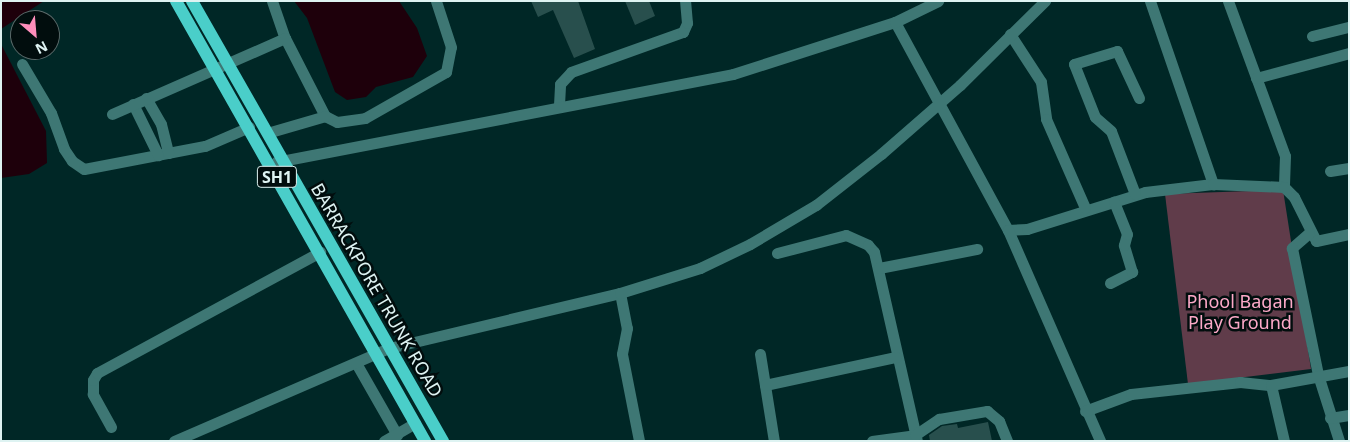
<!DOCTYPE html>
<style>
body{margin:0}
#map{position:relative;width:1350px;height:442px;overflow:hidden;background:#002726;font-family:"Noto Sans",sans-serif}
div>[style]{position:absolute}
.green>*{inset:0;background:#603c4a}
.water>*{inset:0;background:#1e000b}
.building>*{inset:0;background:#284f4d}
.minor>*{height:11px;margin:-5.5px;padding:0 5.5px;transform-origin:5.5px;border-radius:5.5px;background:#3e7774}
.major>*{height:12px;margin:-6px;padding:0 6px;transform-origin:6px;border-radius:6px;background:#4acec9}
span{translate:-50% -50%;white-space:nowrap;text-align:center;line-height:1.15;-webkit-text-stroke:5px #010d0d;paint-order:stroke}
.shield-label span{padding:1px 4px;background:#010d0d;border:1px solid;border-radius:4px;-webkit-text-stroke-width:0}
.shield-label{font-size:16px;color:#def3f2;font-weight:700}
.street-label{font-size:18px;color:#def3f2}
.park-label{font-size:18px;color:#fca9c8}
.frame{position:absolute;inset:0;border:2px solid #def3f2;pointer-events:none}
.north{position:absolute;left:10px;top:10px;width:50px;height:50px;box-sizing:border-box;background:#010d0d;border:1px solid #596969;border-radius:50%;rotate:153deg;font-size:14px;font-weight:700;line-height:20px;text-align:center;color:#def3f2}
.north::after{content:'';display:block;margin:auto;width:18px;height:22px;background:#fe8ebb;clip-path:polygon(50% 0,100% 100%,50% 72%,0 100%)}
</style>
<div id="map">
<div class="green">
<div style="clip-path:polygon(1283px 190px,1311px 369px,1188px 384px,1165px 194px)"></div>
</div>
<div class="water">
<div style="clip-path:polygon(1px 1px,44px 1px,1px 29px)"></div>
<div style="clip-path:polygon(294px 1px,399px 1px,417px 28px,427px 56px,413px 77px,376px 87px,366px 97px,347px 100px,335px 92px,307px 18px)"></div>
<div style="clip-path:polygon(1px 44px,46px 131px,47px 163px,29px 174px,1px 178px)"></div>
</div>
<div class="building">
<div style="clip-path:polygon(531px 1px,578px 1px,595px 49px,574px 58px,553px 10px,538px 17px)"></div>
<div style="clip-path:polygon(625px 1px,649px 1px,655px 16px,635px 25px)"></div>
<div style="clip-path:polygon(988px 422px,992px 441px,930px 441px,929px 435px,942px 426px,957px 424px,958px 428px)"></div>
</div>
<div class="minor">
<div style="left:272px;top:1px;width:39px;rotate:71deg"></div>
<div style="left:1150px;top:1px;width:194px;rotate:71deg"></div>
<div style="left:1228px;top:1px;width:165px;rotate:69.8deg"></div>
<div style="left:1285px;top:156px;width:31px;rotate:92deg"></div>
<div style="left:895px;top:22px;width:237px;rotate:61.5deg"></div>
<div style="left:1008px;top:230px;width:19px;rotate:-3deg"></div>
<div style="left:1027px;top:229px;width:124px;rotate:-17.4deg"></div>
<div style="left:1145px;top:192px;width:68px;rotate:-6.7deg"></div>
<div style="left:1213px;top:184px;width:71px;rotate:2.4deg"></div>
<div style="left:1284px;top:187px;width:14px;rotate:45deg"></div>
<div style="left:1294px;top:197px;width:49px;rotate:63.4deg"></div>
<div style="left:1316px;top:241px;width:34px;rotate:-12deg"></div>
<div style="left:1010px;top:34px;width:57px;rotate:57.1deg"></div>
<div style="left:1041px;top:82px;width:37px;rotate:82deg"></div>
<div style="left:1046px;top:119px;width:97px;rotate:66.3deg"></div>
<div style="left:1312px;top:36px;width:38px;rotate:-14deg"></div>
<div style="left:22px;top:64px;width:57px;rotate:59.4deg"></div>
<div style="left:51px;top:113px;width:38px;rotate:70deg"></div>
<div style="left:64px;top:149px;width:14px;rotate:56deg"></div>
<div style="left:72px;top:161px;width:14px;rotate:34deg"></div>
<div style="left:84px;top:169px;width:123px;rotate:-10.8deg"></div>
<div style="left:205px;top:146px;width:48px;rotate:-23.4deg"></div>
<div style="left:1256px;top:78px;width:96px;rotate:-15deg"></div>
<div style="left:146px;top:98px;width:30px;rotate:60deg"></div>
<div style="left:161px;top:124px;width:30px;rotate:76deg"></div>
<div style="left:133px;top:104px;width:57px;rotate:63.9deg"></div>
<div style="left:559px;top:105px;width:21px;rotate:-87deg"></div>
<div style="left:560px;top:84px;width:16px;rotate:-47deg"></div>
<div style="left:571px;top:72px;width:119px;rotate:-19.7deg"></div>
<div style="left:683px;top:32px;width:10px;rotate:-66deg"></div>
<div style="left:687px;top:23px;width:22px;rotate:-95deg"></div>
<div style="left:112px;top:114px;width:189px;rotate:-23.7deg"></div>
<div style="left:285px;top:38px;width:88px;rotate:62.9deg"></div>
<div style="left:325px;top:116px;width:13px;rotate:27deg"></div>
<div style="left:337px;top:122px;width:28px;rotate:-8deg"></div>
<div style="left:365px;top:118px;width:93px;rotate:-29.6deg"></div>
<div style="left:446px;top:72px;width:25px;rotate:-79deg"></div>
<div style="left:451px;top:47px;width:48px;rotate:-108.1deg"></div>
<div style="left:267px;top:133px;width:60px;rotate:-16.3deg"></div>
<div style="left:276px;top:162px;width:465px;rotate:-10.9deg"></div>
<div style="left:733px;top:74px;width:170px;rotate:-17.8deg"></div>
<div style="left:895px;top:22px;width:48px;rotate:-26deg"></div>
<div style="left:1330px;top:171px;width:19px;rotate:-9deg"></div>
<div style="left:1135px;top:194px;width:67px;rotate:-110.9deg"></div>
<div style="left:1111px;top:131px;width:21px;rotate:-139deg"></div>
<div style="left:1095px;top:117px;width:57px;rotate:-111.6deg"></div>
<div style="left:1074px;top:64px;width:45px;rotate:-16.8deg"></div>
<div style="left:1117px;top:51px;width:52px;rotate:64.9deg"></div>
<div style="left:1008px;top:230px;width:230px;rotate:66.4deg"></div>
<div style="left:1309px;top:233px;width:23px;rotate:139deg"></div>
<div style="left:1292px;top:248px;width:130px;rotate:78.4deg"></div>
<div style="left:1318px;top:375px;width:69px;rotate:72.3deg"></div>
<div style="left:777px;top:253px;width:71px;rotate:-14.6deg"></div>
<div style="left:846px;top:235px;width:24px;rotate:24deg"></div>
<div style="left:868px;top:245px;width:9px;rotate:49deg"></div>
<div style="left:874px;top:252px;width:194px;rotate:77.2deg"></div>
<div style="left:879px;top:268px;width:100px;rotate:-11deg"></div>
<div style="left:1110px;top:283px;width:25px;rotate:-27deg"></div>
<div style="left:1132px;top:272px;width:28px;rotate:-107deg"></div>
<div style="left:1124px;top:245px;width:11px;rotate:-75deg"></div>
<div style="left:1127px;top:234px;width:35px;rotate:-112deg"></div>
<div style="left:620px;top:293px;width:36px;rotate:79deg"></div>
<div style="left:627px;top:328px;width:26px;rotate:101deg"></div>
<div style="left:622px;top:354px;width:89px;rotate:78.9deg"></div>
<div style="left:760px;top:354px;width:88px;rotate:80.9deg"></div>
<div style="left:356px;top:363px;width:83px;rotate:60.3deg"></div>
<div style="left:765px;top:385px;width:134px;rotate:-12.1deg"></div>
<div style="left:1085px;top:411px;width:49px;rotate:-20.3deg"></div>
<div style="left:1131px;top:394px;width:110px;rotate:-6.3deg"></div>
<div style="left:1240px;top:382px;width:31px;rotate:6deg"></div>
<div style="left:1330px;top:418px;width:19px;rotate:-9deg"></div>
<div style="left:111px;top:427px;width:38px;rotate:-119deg"></div>
<div style="left:93px;top:394px;width:14px;rotate:-90deg"></div>
<div style="left:93px;top:380px;width:8px;rotate:-60deg"></div>
<div style="left:97px;top:373px;width:254px;rotate:-28.5deg"></div>
<div style="left:174px;top:441px;width:234px;rotate:-23.4deg"></div>
<div style="left:389px;top:348px;width:237px;rotate:-13.4deg"></div>
<div style="left:620px;top:293px;width:84px;rotate:-17.4deg"></div>
<div style="left:700px;top:268px;width:55px;rotate:-25.6deg"></div>
<div style="left:750px;top:244px;width:77px;rotate:-30.6deg"></div>
<div style="left:816px;top:205px;width:83px;rotate:-38.1deg"></div>
<div style="left:881px;top:154px;width:105px;rotate:-41.1deg"></div>
<div style="left:960px;top:85px;width:120px;rotate:-44.7deg"></div>
<div style="left:384px;top:441px;width:36px;rotate:-30deg"></div>
<div style="left:872px;top:441px;width:43px;rotate:-7.9deg"></div>
<div style="left:915px;top:435px;width:29px;rotate:-34deg"></div>
<div style="left:939px;top:419px;width:49px;rotate:-9.5deg"></div>
<div style="left:987px;top:411px;width:16px;rotate:40deg"></div>
<div style="left:999px;top:421px;width:22px;rotate:68deg"></div>
<div style="left:1284px;top:441px;width:57px;rotate:-103.1deg"></div>
<div style="left:1271px;top:385px;width:79px;rotate:-10.2deg"></div>
</div>
<div class="major">
<div style="left:176px;top:1px;width:506px;rotate:60.49deg"></div>
<div style="left:192px;top:1px;width:507px;rotate:60.3deg"></div>
</div>
<div class="shield-label">
<span style="left:277px;top:177px">SH1</span>
</div>
<div class="street-label">
<span style="left:377px;top:290px;rotate:60deg">BARRACKPORE TRUNK ROAD</span>
</div>
<div class="park-label">
<span style="left:1240px;top:312px">Phool Bagan<br>Play Ground</span>
</div>
<div class="frame"></div>
<div class="north">N</div>
</div>
